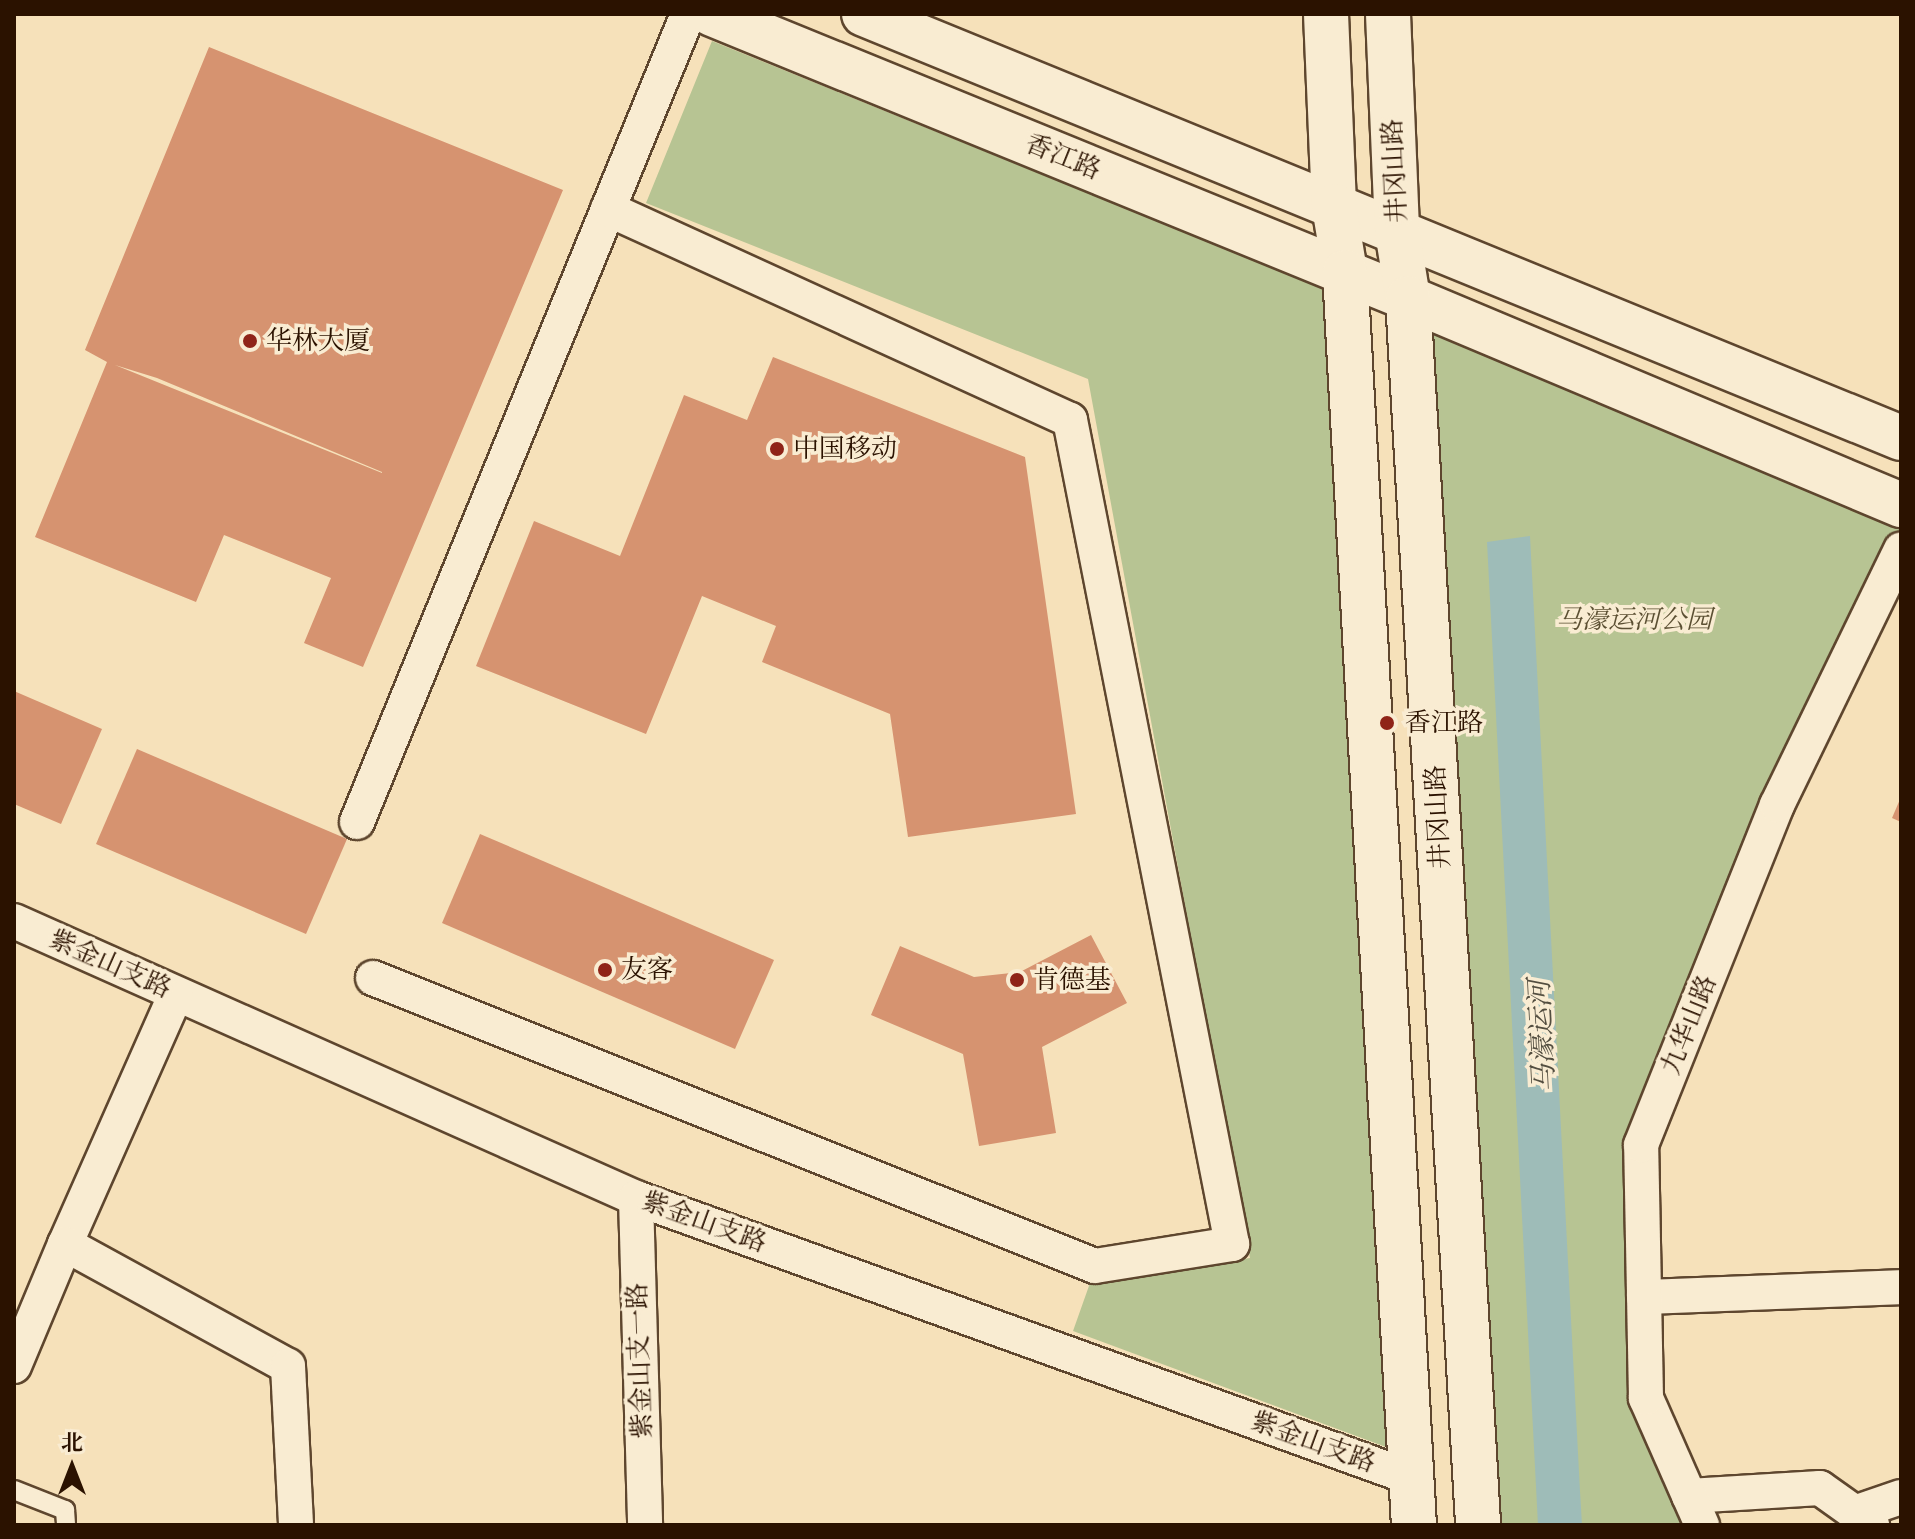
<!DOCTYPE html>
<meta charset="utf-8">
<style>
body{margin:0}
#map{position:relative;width:1915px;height:1539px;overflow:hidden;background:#f6e1ba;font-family:Cardo,"Noto Serif SC",serif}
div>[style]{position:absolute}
.green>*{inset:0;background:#b7c493}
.water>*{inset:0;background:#9ebcb8}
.building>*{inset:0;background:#d69370}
.roads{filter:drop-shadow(2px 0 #5e462e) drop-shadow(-2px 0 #5e462e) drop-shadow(0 2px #5e462e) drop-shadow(0 -2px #5e462e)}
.service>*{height:18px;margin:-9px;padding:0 9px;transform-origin:9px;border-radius:9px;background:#f9ecd2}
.minor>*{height:34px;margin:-17px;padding:0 17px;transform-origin:17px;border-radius:17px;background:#f9ecd2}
.secondary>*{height:44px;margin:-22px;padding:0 22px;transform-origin:22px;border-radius:22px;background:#f9ecd2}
.dots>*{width:22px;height:22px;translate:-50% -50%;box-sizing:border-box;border:4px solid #f9ecd2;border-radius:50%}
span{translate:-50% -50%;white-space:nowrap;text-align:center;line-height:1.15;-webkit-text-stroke:7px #f9ecd2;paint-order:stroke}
.street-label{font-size:26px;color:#2b1200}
.poi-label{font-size:26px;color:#2b1200}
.left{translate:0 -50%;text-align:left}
.park-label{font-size:26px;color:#5c5033;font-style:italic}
.water-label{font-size:28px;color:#534e40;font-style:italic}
.frame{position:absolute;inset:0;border:16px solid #2b1200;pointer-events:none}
.north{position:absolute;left:32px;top:1427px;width:80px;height:80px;-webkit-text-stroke:6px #f9ecd2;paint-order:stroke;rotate:0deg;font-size:22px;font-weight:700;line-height:32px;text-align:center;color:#2b1200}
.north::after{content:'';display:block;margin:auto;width:28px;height:36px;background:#2b1200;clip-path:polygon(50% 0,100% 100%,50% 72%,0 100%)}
</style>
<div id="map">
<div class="green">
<div style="clip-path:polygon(712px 41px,1323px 288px,1386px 1447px,1073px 1331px,1090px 1283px,1250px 1258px,1088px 379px,646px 203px)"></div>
<div style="clip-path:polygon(1408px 298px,1901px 505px,1901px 550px,1641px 1145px,1646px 1398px,1702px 1525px,1475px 1525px)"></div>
</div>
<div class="water">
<div style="clip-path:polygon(1530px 536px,1580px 1491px,1582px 1525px,1538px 1525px,1487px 542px)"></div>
</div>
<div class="building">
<div style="clip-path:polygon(evenodd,209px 47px,563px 190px,363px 667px,304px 643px,331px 578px,224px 535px,196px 602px,35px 537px,107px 362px,85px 350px,209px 47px,115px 365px,157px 378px,382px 472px,382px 473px,115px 365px)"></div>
<div style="clip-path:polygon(773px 357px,1025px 457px,1076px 814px,908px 837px,890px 714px,762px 662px,776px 626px,702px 596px,646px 734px,476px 666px,534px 521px,620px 556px,684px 395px,747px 420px)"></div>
<div style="clip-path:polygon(14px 691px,102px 729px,61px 824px,14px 804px)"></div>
<div style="clip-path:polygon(137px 749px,347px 839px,306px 934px,96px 844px)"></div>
<div style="clip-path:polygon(1901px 797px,1901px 822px,1892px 818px)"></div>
<div style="clip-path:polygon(480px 834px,774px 960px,735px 1049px,442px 923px)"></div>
<div style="clip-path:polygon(1091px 935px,1127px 1003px,1042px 1047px,1056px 1133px,979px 1146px,963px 1054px,871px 1015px,900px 946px,974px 977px,1020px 972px)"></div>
</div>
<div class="roads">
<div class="service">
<div style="left:14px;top:1490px;width:55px;rotate:21.4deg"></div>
<div style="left:65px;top:1510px;width:15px;rotate:86deg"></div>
</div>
<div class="minor">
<div style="left:357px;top:822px;width:873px;rotate:-67.72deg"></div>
<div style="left:14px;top:921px;width:681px;rotate:24.01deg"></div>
<div style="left:636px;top:1198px;width:825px;rotate:19.84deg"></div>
<div style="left:373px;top:978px;width:777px;rotate:21.75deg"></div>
<div style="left:1095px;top:1266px;width:139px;rotate:-9.1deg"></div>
<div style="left:1232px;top:1244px;width:840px;rotate:-101.12deg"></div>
<div style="left:1070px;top:420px;width:508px;rotate:-155.45deg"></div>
<div style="left:176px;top:994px;width:274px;rotate:113.9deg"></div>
<div style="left:65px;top:1244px;width:254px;rotate:28.7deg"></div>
<div style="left:288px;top:1366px;width:159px;rotate:87.1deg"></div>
<div style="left:636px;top:1198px;width:327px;rotate:88.4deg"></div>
<div style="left:1644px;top:1297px;width:257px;rotate:-2.2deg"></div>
<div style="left:14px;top:1366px;width:132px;rotate:-67.3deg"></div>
<div style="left:1689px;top:1496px;width:131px;rotate:-3.5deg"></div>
<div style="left:1820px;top:1488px;width:64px;rotate:35.4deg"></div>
<div style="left:1854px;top:1513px;width:50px;rotate:-18.8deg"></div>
<div style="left:1702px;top:1525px;width:139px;rotate:-113.8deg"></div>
<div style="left:1646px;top:1398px;width:253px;rotate:-91.1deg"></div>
<div style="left:1641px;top:1145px;width:366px;rotate:-68.2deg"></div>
<div style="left:1777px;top:805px;width:284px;rotate:-64.1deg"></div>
</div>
<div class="secondary">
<div style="left:712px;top:14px;width:752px;rotate:22.2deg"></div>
<div style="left:1408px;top:298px;width:535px;rotate:22.78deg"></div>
<div style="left:864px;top:14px;width:1120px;rotate:22.24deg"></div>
<div style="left:1326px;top:14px;width:192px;rotate:87.6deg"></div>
<div style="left:1334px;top:206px;width:67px;rotate:80.5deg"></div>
<div style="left:1345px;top:272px;width:1255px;rotate:86.85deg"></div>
<div style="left:1388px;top:14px;width:217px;rotate:87.6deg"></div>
<div style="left:1397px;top:231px;width:68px;rotate:80.7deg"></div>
<div style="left:1408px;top:298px;width:1229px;rotate:86.73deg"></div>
</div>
</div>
<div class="dots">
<div style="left:250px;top:341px;background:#8f2418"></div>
<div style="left:777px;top:449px;background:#8f2418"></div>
<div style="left:1387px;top:723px;background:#8f2418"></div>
<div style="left:605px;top:970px;background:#8f2418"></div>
<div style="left:1017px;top:980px;background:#8f2418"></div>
</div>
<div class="street-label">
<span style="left:1063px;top:157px;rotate:22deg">香江路</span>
<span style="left:1395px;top:171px;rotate:-93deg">井冈山路</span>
<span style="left:1438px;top:817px;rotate:-93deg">井冈山路</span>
<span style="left:110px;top:964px;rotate:24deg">紫金山支路</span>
<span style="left:1689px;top:1025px;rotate:-68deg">九华山路</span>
<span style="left:704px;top:1222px;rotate:20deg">紫金山支路</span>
<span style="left:640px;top:1361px;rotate:-92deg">紫金山支一路</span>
<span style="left:1313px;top:1442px;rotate:20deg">紫金山支路</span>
</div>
<div class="poi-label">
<span class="left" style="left:266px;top:341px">华林大厦</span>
<span class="left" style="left:793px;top:449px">中国移动</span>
<span class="left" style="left:1405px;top:723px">香江路</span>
<span class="left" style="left:621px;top:970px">友客</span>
<span class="left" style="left:1033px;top:980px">肯德基</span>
</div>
<div class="park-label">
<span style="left:1634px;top:620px">马濠运河公园</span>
</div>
<div class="water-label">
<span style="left:1542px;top:1036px;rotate:-93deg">马濠运河</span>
</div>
<div class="frame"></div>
<div class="north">北</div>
</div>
